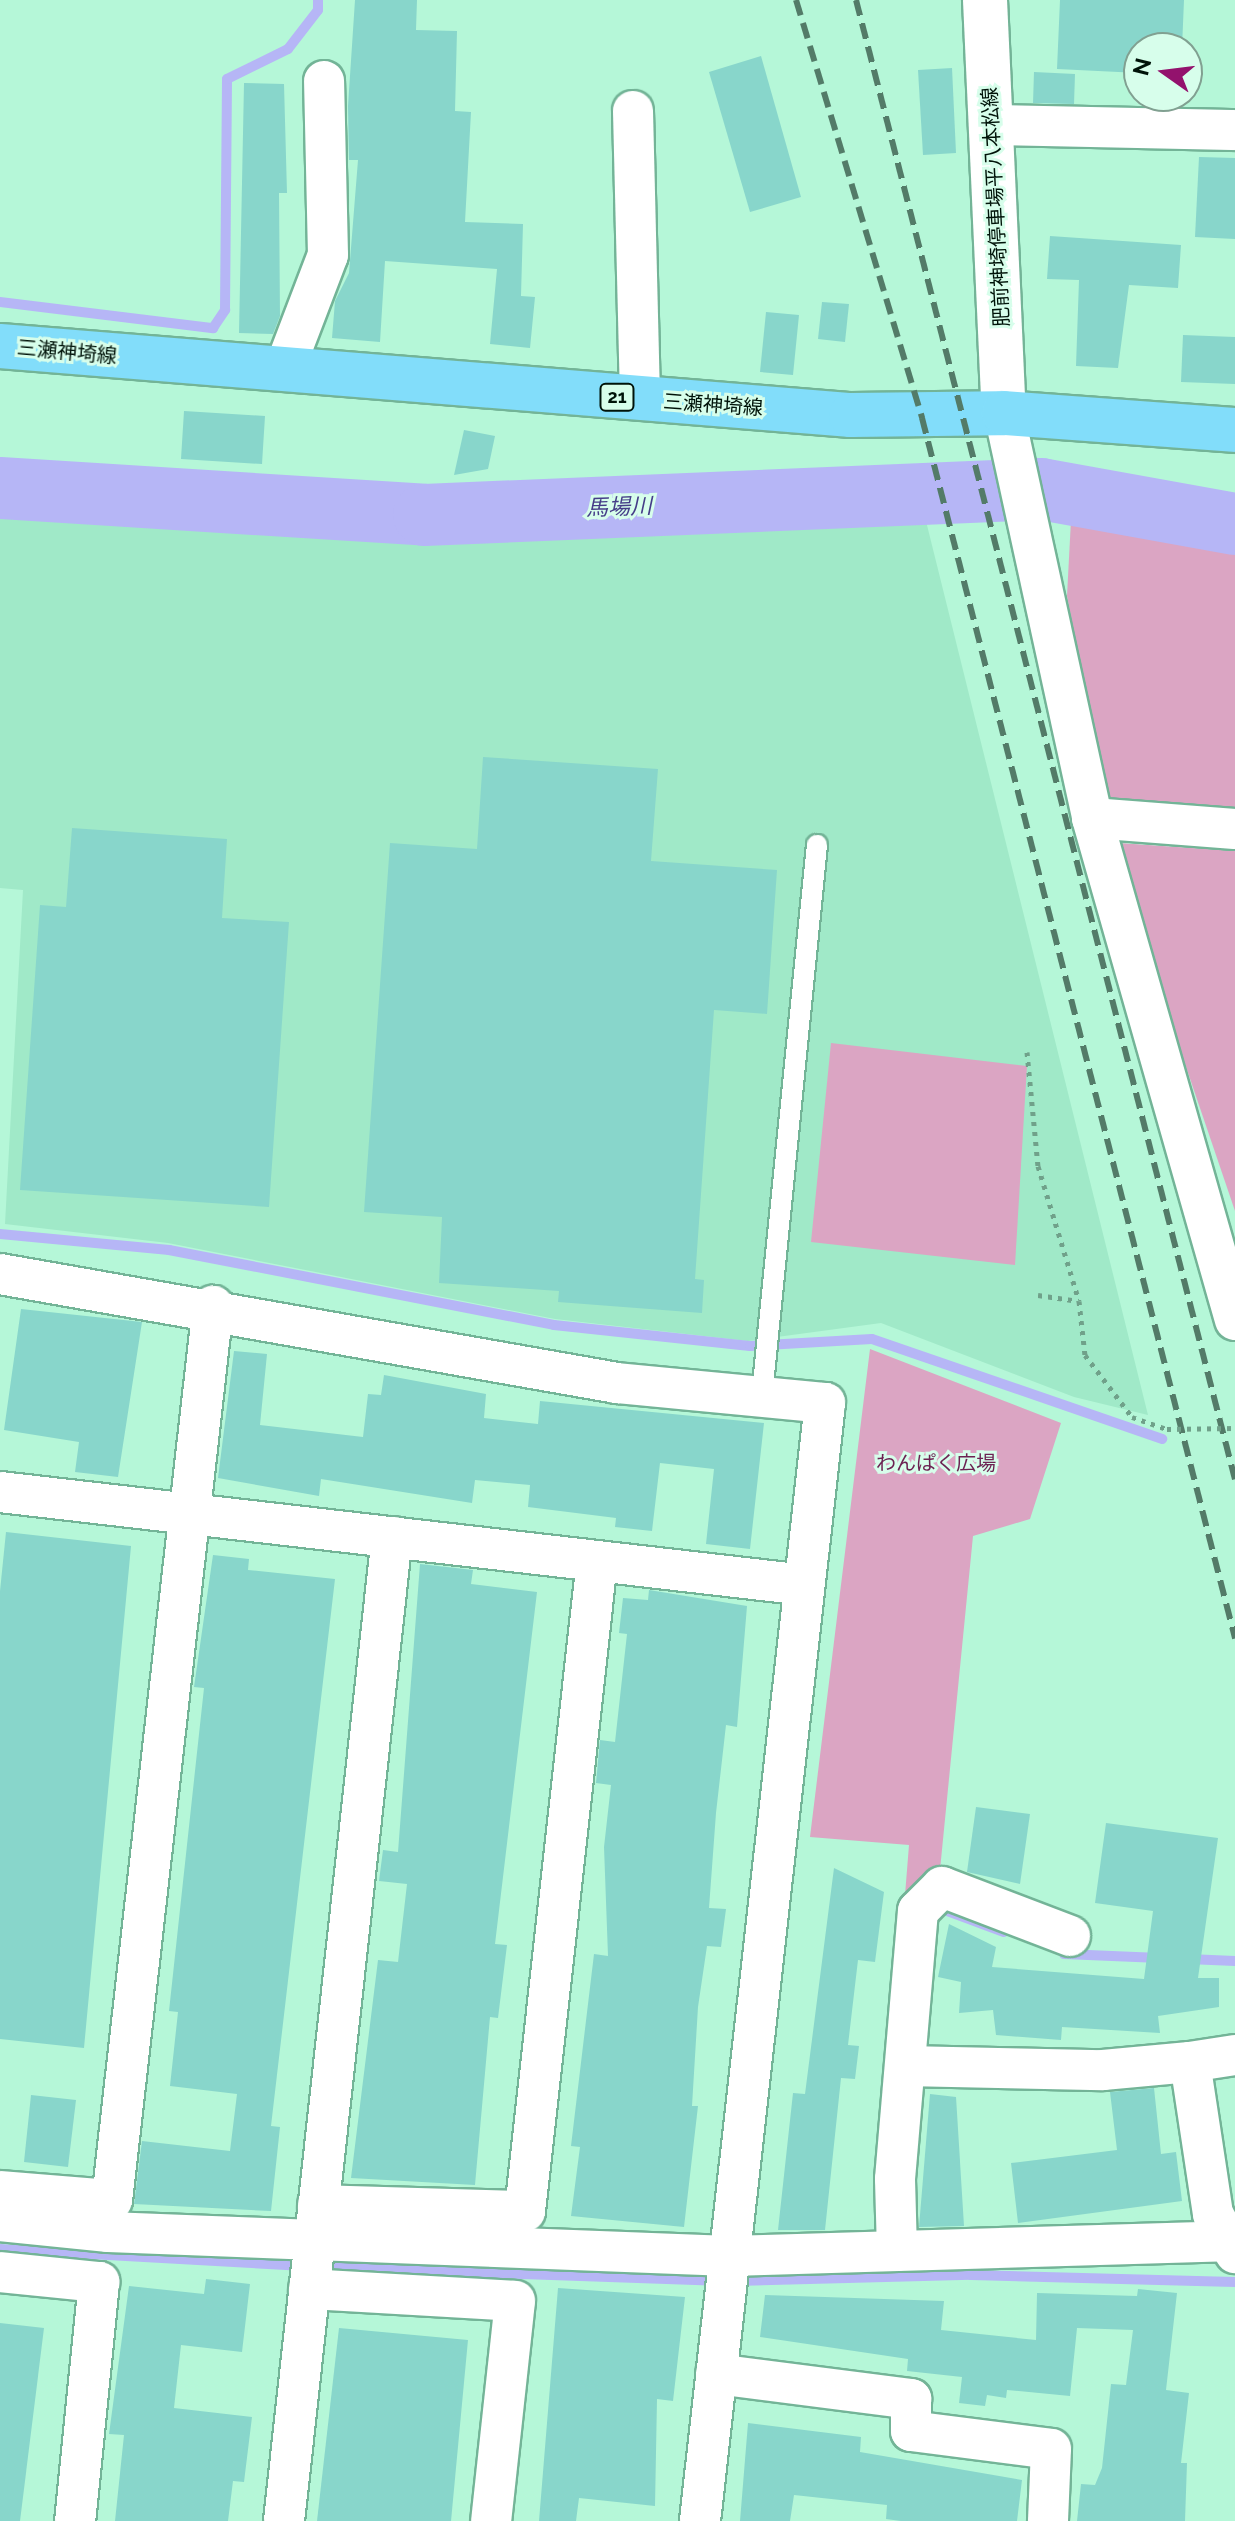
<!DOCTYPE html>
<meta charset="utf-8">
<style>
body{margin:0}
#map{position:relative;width:1235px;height:2521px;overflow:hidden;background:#b5f7d8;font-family:Raleway,"Noto Sans JP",sans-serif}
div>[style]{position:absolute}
.built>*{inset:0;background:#a0e9c8}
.green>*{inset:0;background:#dba5c3}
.stream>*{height:10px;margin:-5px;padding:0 5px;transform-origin:5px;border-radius:5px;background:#b6b6f6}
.river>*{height:62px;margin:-31px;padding:0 31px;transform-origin:31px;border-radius:31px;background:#b6b6f6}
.building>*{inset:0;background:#88d6cb}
.path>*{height:5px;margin-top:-2.5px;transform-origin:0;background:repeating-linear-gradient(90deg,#70a18a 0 4px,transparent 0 10px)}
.roads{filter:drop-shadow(2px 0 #73b497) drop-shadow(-2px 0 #73b497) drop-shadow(0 2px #73b497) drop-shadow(0 -2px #73b497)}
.lane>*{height:20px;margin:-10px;padding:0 10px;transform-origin:10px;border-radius:10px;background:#fff}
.street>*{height:40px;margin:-20px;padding:0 20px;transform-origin:20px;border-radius:20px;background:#fff}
.secondary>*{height:44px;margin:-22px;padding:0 22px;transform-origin:22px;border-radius:22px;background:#fff}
.primary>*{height:44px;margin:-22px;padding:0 22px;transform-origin:22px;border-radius:22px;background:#82ddfa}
.rail>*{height:6px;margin-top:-3px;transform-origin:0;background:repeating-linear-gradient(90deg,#537b68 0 16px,transparent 0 24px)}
.path-bridge>*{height:5px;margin-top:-2.5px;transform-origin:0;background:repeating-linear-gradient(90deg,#70a18a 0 4px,transparent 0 10px)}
span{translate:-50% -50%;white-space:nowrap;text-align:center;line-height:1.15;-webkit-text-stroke:6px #d7feeb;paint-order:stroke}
.shield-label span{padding:2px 6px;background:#d7feeb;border:2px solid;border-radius:6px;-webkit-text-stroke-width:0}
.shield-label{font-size:18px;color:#001309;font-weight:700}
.street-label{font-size:20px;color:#001309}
.park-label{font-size:20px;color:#6c2252}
.water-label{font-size:22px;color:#453d88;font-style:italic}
.north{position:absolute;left:1123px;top:32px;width:80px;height:80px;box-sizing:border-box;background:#d7feeb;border:2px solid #81a091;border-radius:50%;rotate:284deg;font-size:22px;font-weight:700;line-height:32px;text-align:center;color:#001309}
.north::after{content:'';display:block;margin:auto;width:28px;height:36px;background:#93126d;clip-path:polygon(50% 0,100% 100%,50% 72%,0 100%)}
</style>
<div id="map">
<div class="built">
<div style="clip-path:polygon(923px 509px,1148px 1415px,1074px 1397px,881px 1323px,748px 1341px,555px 1319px,168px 1243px,5px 1224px,23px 890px,0 888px,0 516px,467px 542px)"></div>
</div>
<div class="green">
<div style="clip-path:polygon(1071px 520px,1235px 548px,1235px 815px,1107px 807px,1067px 596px)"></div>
<div style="clip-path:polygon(1119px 843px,1235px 851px,1235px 1211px,1184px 1061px)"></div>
<div style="clip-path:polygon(831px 1043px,1027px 1066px,1015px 1265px,811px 1242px)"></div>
<div style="clip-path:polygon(870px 1349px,1061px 1423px,1030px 1519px,973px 1536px,939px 1880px,921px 1896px,905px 1895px,909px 1845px,810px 1837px)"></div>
</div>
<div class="stream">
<div style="left:0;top:302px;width:215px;rotate:7deg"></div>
<div style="left:213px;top:328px;width:22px;rotate:-56deg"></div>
<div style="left:225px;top:310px;width:231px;rotate:-89.5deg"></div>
<div style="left:227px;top:79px;width:68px;rotate:-26.2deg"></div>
<div style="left:288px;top:49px;width:49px;rotate:-52.4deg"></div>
<div style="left:318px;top:10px;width:10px;rotate:-90deg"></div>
<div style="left:0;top:1234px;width:170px;rotate:5.4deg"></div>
<div style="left:169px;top:1250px;width:392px;rotate:11deg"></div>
<div style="left:554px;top:1325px;width:197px;rotate:6.1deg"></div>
<div style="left:750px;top:1346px;width:122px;rotate:-3.3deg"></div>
<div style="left:872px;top:1339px;width:307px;rotate:19deg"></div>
<div style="left:942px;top:1909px;width:66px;rotate:20.4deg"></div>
<div style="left:1064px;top:1954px;width:96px;rotate:2.4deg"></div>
<div style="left:1188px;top:1959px;width:47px;rotate:2.4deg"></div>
<div style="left:0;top:2249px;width:305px;rotate:3.2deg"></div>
<div style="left:321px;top:2267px;width:396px;rotate:2deg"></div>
<div style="left:737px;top:2281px;width:234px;rotate:-1.5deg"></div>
<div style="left:971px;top:2275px;width:264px;rotate:1.5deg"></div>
</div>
<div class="river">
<div style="left:0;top:488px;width:425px;rotate:3.6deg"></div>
<div style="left:424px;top:515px;width:618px;rotate:-2.41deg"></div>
<div style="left:1041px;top:489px;width:197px;rotate:10.2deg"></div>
</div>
<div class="building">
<div style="clip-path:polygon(355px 0,417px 0,416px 30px,457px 31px,455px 111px,471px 112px,465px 222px,523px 224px,521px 296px,535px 297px,530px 348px,490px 344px,497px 269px,385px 261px,380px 342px,332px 338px,335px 301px,349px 273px,358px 160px,349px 160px,348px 106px)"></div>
<div style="clip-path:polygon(1060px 0,1184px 0,1182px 48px,1139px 48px,1139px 73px,1057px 69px)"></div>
<div style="clip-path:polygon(761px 56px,801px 197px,750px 212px,709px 72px)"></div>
<div style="clip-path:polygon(952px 68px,956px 153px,923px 155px,918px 70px)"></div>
<div style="clip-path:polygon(1034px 72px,1075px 74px,1074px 104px,1033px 103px)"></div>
<div style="clip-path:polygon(244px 83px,284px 84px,287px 193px,279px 193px,280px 316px,273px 334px,239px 333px)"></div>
<div style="clip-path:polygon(1139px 96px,1180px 96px,1180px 103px,1139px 101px)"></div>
<div style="clip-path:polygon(1199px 157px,1235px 158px,1235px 239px,1195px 237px)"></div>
<div style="clip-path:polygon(1050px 236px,1181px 245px,1178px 288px,1129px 285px,1118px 368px,1076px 366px,1079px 280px,1047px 279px)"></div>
<div style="clip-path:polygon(822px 302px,849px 304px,845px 342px,818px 339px)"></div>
<div style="clip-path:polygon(766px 312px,799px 315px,793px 375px,760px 372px)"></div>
<div style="clip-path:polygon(1183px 335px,1235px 337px,1235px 384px,1181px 382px)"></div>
<div style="clip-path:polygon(184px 411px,265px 416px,262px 464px,181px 459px)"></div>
<div style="clip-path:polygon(464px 430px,495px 436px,488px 469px,454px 475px)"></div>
<div style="clip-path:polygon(483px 757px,658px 769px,651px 861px,777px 870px,767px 1014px,714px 1010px,695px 1279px,704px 1280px,702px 1313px,558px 1302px,559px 1291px,439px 1283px,442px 1217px,364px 1212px,390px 843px,477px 849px)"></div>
<div style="clip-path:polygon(72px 828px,227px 839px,222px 918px,289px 922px,269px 1207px,20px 1190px,40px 905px,66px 907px)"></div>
<div style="clip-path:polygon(21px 1309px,142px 1322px,118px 1477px,75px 1472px,79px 1442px,4px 1430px)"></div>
<div style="clip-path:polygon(234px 1351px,267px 1354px,260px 1425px,363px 1437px,368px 1394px,381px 1395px,384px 1375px,486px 1394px,484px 1418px,538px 1424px,540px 1401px,764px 1423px,750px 1549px,706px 1544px,714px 1469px,660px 1463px,652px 1531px,615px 1527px,616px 1518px,528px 1507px,530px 1485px,475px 1480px,472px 1503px,321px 1479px,319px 1496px,218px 1478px)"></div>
<div style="clip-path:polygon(6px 1532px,131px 1546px,84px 2048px,0 2039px,0 1591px)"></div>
<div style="clip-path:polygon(213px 1555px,249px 1559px,248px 1570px,335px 1579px,271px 2126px,280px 2127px,271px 2211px,134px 2204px,142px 2141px,230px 2151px,237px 2094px,170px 2086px,178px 2012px,169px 2011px,204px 1688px,194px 1687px)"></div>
<div style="clip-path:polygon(420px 1564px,473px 1570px,471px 1584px,537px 1592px,495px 1944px,507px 1945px,498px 2018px,490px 2017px,475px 2185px,351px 2178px,378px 1960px,398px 1962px,407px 1884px,379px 1881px,383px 1850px,398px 1852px)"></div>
<div style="clip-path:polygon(649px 1590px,747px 1606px,737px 1727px,726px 1725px,716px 1813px,709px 1908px,726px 1909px,721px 1947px,707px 1946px,698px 2007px,692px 2106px,698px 2106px,684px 2227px,571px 2216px,580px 2147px,571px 2146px,594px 1954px,608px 1956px,604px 1847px,611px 1785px,596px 1783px,600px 1740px,615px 1742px,627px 1634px,619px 1633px,623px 1598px,648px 1600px)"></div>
<div style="clip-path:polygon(976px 1807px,1030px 1814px,1020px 1884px,967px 1872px)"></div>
<div style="clip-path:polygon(1106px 1823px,1218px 1838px,1198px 1978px,1219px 1978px,1219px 2007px,1158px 2016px,1160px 2033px,1062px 2027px,1061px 2040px,996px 2035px,993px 2010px,959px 2013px,961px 1982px,938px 1977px,949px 1924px,996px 1947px,992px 1967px,1144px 1979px,1153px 1911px,1095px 1903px)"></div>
<div style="clip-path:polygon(834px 1868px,884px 1892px,875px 1962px,858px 1960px,848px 2045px,859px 2046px,855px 2079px,841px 2078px,825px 2230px,778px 2230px,793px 2093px,805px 2094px)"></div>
<div style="clip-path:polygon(1154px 2088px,1161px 2154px,1176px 2152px,1182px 2201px,1018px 2223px,1011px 2163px,1117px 2150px,1110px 2092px)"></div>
<div style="clip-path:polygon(930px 2094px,956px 2097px,964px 2226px,919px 2227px)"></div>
<div style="clip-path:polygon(31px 2095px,76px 2100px,68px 2167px,24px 2162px)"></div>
<div style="clip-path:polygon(206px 2279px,250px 2284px,242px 2352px,181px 2345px,174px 2408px,252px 2417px,244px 2482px,233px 2481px,228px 2521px,115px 2521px,124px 2435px,109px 2434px,129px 2286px,204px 2294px)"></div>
<div style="clip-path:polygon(558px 2288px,685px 2297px,673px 2401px,657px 2399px,655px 2506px,579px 2498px,576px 2521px,539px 2521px)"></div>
<div style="clip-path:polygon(1138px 2289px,1177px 2293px,1166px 2390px,1189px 2393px,1181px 2463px,1187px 2463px,1185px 2521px,1077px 2521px,1081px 2484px,1095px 2485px,1102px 2468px,1111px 2384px,1126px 2385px,1133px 2330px,1077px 2328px,1070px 2396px,1007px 2390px,1006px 2398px,987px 2395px,985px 2406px,959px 2403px,962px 2377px,907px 2371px,908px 2359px,760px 2337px,765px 2295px,944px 2301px,941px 2330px,1036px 2340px,1037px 2293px,1137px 2296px)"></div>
<div style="clip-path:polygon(0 2323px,44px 2328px,20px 2521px,0 2521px)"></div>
<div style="clip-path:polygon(339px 2328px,468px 2340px,451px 2521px,317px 2521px)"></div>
<div style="clip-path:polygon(748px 2423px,861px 2437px,860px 2452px,1022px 2480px,1017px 2521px,901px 2521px,886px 2519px,887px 2505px,794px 2495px,790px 2521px,740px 2521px)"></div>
</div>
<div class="path">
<div style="left:1027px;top:1052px;width:115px;rotate:84.5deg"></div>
<div style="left:1038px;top:1166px;width:141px;rotate:73.1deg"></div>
<div style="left:1079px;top:1301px;width:54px;rotate:83.7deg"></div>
<div style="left:1085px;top:1355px;width:78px;rotate:52.8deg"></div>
<div style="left:1132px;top:1417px;width:37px;rotate:19deg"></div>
<div style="left:1038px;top:1295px;width:41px;rotate:8.3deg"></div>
</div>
<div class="roads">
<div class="lane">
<div style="left:762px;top:1395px;width:553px;rotate:-84.29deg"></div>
</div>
<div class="street">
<div style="left:633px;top:111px;width:288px;rotate:88.6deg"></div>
<div style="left:993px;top:125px;width:242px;rotate:1.2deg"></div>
<div style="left:284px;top:370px;width:123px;rotate:-69.1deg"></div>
<div style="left:328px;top:255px;width:174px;rotate:-91.3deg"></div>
<div style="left:1004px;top:413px;width:414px;rotate:77.7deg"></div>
<div style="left:1092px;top:818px;width:522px;rotate:74.1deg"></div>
<div style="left:1092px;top:818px;width:143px;rotate:4.4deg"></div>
<div style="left:0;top:1274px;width:627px;rotate:10.02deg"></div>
<div style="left:617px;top:1383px;width:209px;rotate:5.5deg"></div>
<div style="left:825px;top:1403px;width:1125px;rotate:96.38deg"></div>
<div style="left:0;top:1492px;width:810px;rotate:6.59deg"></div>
<div style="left:1235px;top:2055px;width:46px;rotate:171.2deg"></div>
<div style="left:1190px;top:2062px;width:154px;rotate:81.4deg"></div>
<div style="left:1213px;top:2214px;width:45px;rotate:60.6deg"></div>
<div style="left:905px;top:2066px;width:198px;rotate:1.2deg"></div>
<div style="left:1103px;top:2070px;width:87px;rotate:-5.3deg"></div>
<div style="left:0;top:2191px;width:112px;rotate:4.6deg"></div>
<div style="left:112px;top:2200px;width:900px;rotate:-83.55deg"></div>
<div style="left:318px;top:2205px;width:207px;rotate:1.7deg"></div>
<div style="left:525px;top:2211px;width:654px;rotate:-83.68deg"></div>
<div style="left:0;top:2221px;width:109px;rotate:5.8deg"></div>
<div style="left:108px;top:2232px;width:622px;rotate:2.21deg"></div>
<div style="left:730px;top:2256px;width:505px;rotate:-1.7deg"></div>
<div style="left:897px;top:2251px;width:72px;rotate:-91.6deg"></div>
<div style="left:895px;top:2179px;width:269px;rotate:-85.1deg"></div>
<div style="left:918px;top:1911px;width:34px;rotate:-45deg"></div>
<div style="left:942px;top:1887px;width:137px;rotate:20.9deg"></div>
<div style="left:0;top:2272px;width:100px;rotate:5.8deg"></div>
<div style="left:99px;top:2282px;width:240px;rotate:95.7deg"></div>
<div style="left:309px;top:2289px;width:206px;rotate:3.3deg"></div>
<div style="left:515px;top:2301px;width:221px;rotate:96.2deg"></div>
<div style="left:716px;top:2374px;width:197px;rotate:7.3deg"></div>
<div style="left:911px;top:2399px;width:32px;rotate:90deg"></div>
<div style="left:911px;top:2431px;width:141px;rotate:7.3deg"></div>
<div style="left:1051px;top:2449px;width:72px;rotate:92.4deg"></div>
<div style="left:284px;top:2521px;width:990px;rotate:-83.74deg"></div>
</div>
<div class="secondary">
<div style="left:985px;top:0;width:413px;rotate:87.4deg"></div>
</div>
<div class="primary">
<div style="left:0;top:346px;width:854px;rotate:4.64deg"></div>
<div style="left:851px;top:415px;width:153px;rotate:-0.7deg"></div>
<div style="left:1004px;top:413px;width:232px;rotate:4.2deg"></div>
</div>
</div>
<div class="rail">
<div style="left:796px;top:0;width:437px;rotate:73.2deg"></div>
<div style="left:922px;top:418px;width:1260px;rotate:75.61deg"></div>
<div style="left:856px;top:0;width:1527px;rotate:75.63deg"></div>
</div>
<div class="path-bridge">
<div style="left:1167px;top:1429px;width:68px;rotate:-0.8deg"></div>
</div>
<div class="shield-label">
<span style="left:617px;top:397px">21</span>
</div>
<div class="street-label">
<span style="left:996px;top:207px;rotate:-93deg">肥前神埼停車場平八本松線</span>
<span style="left:67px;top:352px;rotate:5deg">三瀬神埼線</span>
<span style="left:713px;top:405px;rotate:4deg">三瀬神埼線</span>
</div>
<div class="park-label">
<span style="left:936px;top:1463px">わんぱく広場</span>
</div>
<div class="water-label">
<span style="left:619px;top:507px;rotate:-2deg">馬場川</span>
</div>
<div class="north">N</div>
</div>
